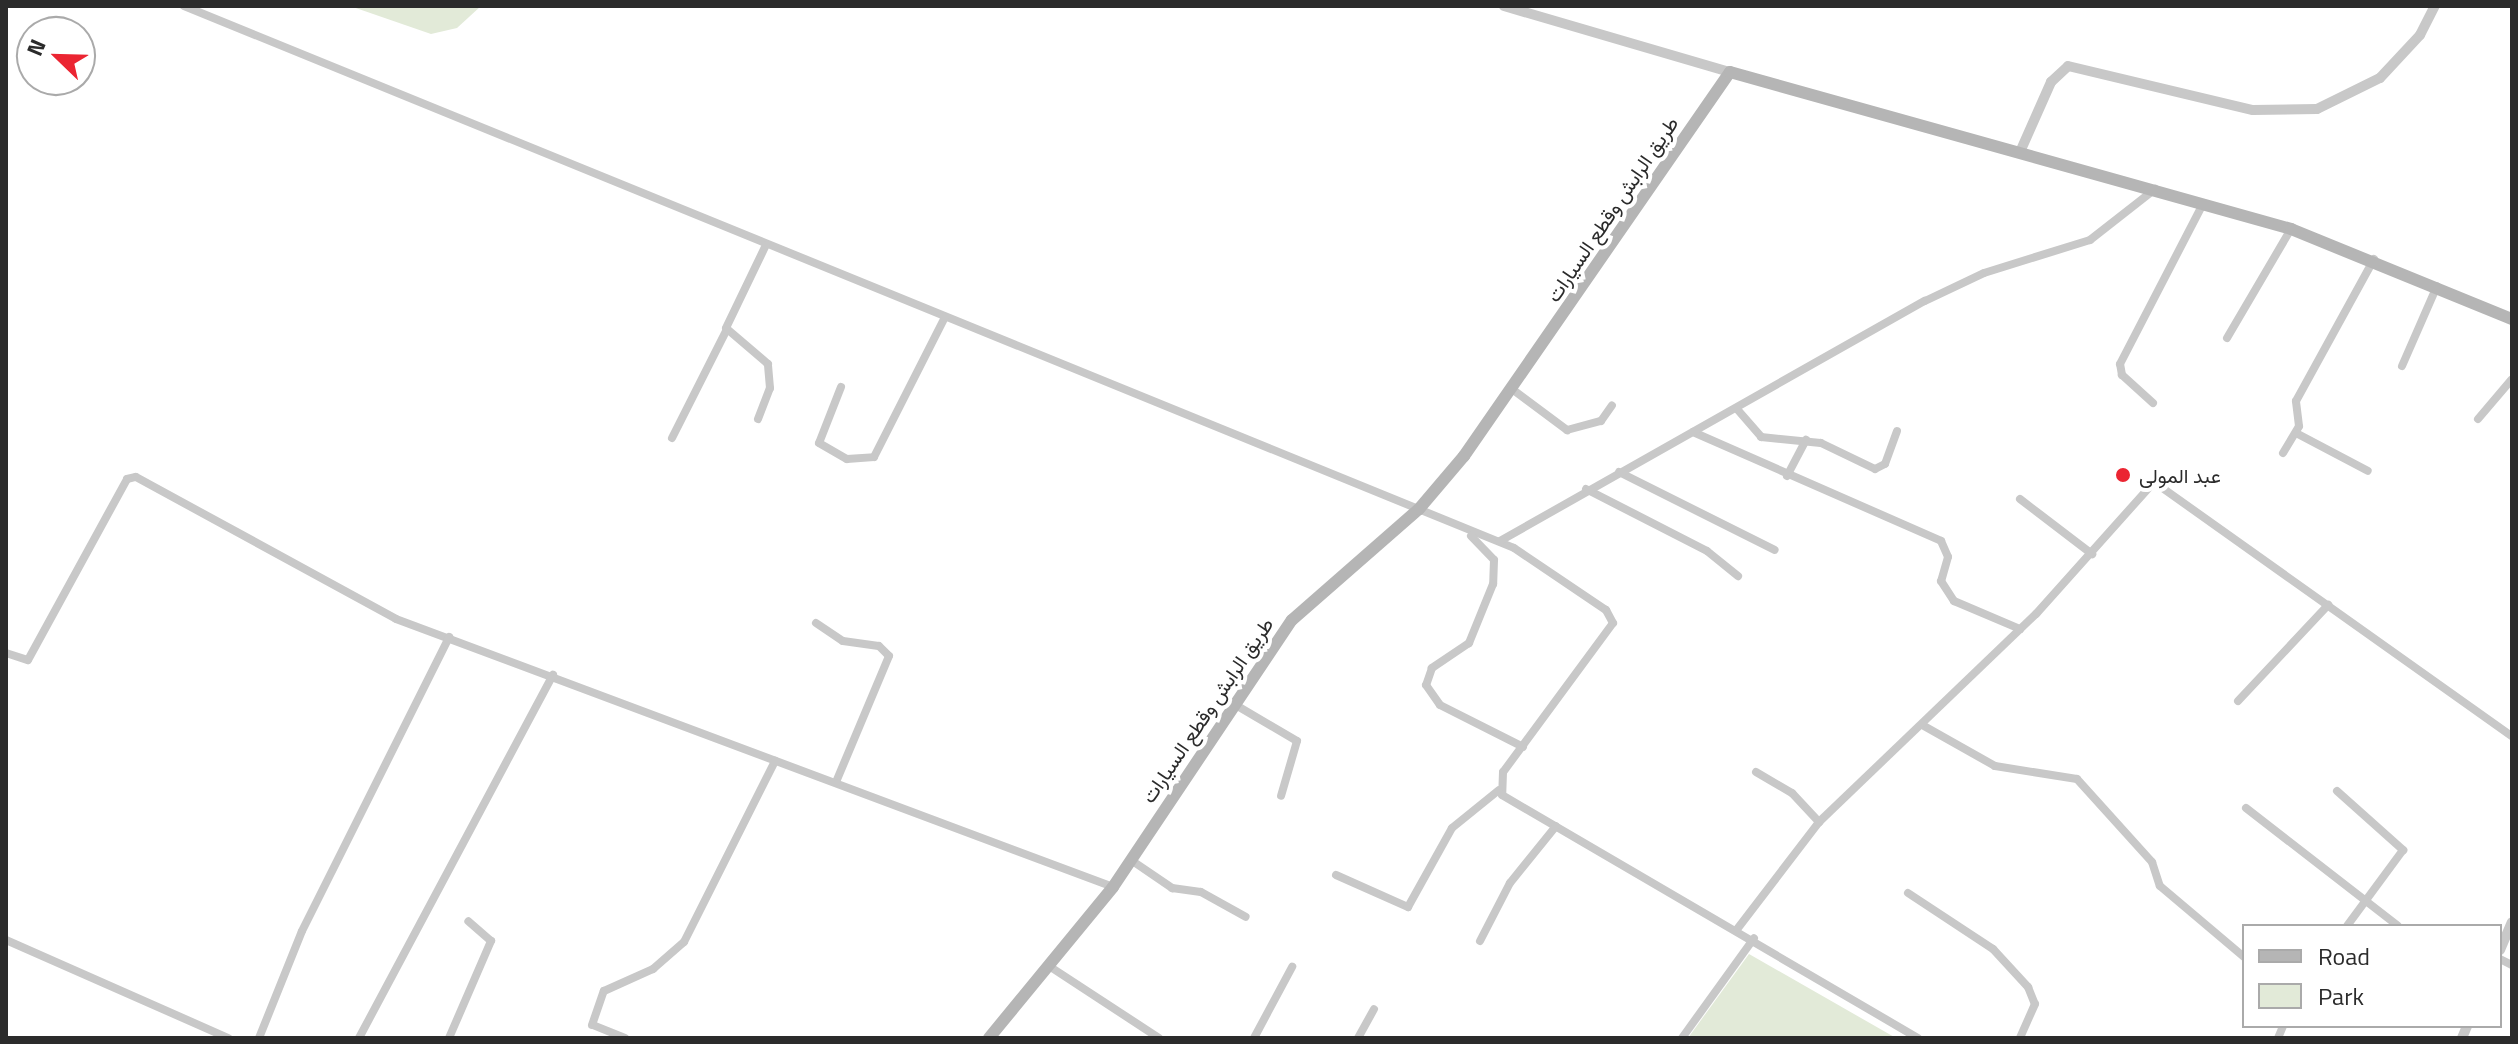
<!DOCTYPE html>
<meta charset="utf-8">
<style>
body{margin:0}
#map{position:relative;width:2518px;height:1044px;overflow:hidden;background:#fff;font-family:"Titillium Web",Vazirmatn,sans-serif}
div>[style]{position:absolute}
.green>*{inset:0;background:#e2ead8}
.minor>*{height:8px;margin:-4px;padding:0 4px;transform-origin:4px;border-radius:4px;background:#c8c8c8}
.tertiary>*{height:10px;margin:-5px;padding:0 5px;transform-origin:5px;border-radius:5px;background:#c8c8c8}
.secondary>*{height:12px;margin:-6px;padding:0 6px;transform-origin:6px;border-radius:6px;background:#b5b5b5}
.dots>*{width:22px;height:22px;translate:-50% -50%;box-sizing:border-box;border:4px solid #fff;border-radius:50%}
span{translate:-50% -50%;white-space:nowrap;text-align:center;line-height:1.15;-webkit-text-stroke:8px #fff;paint-order:stroke}
.street-label{font-size:20px;color:#2b2b2b}
.poi-label{font-size:20px;color:#2b2b2b}
.left{translate:0 -50%;text-align:left}
.frame{position:absolute;inset:0;border:8px solid #2b2b2b;pointer-events:none}
.legend{position:absolute;left:2242px;top:924px;width:260px;height:104px;box-sizing:border-box;background:#fff;border:2px solid #aaa;margin:0;padding:10px 14px;list-style:none;font-size:24px;color:#2b2b2b}
.legend li{display:flex;align-items:center;gap:16px;height:40px}
.legend b{width:40px;border:2px solid #aaa}
.north{position:absolute;left:16px;top:16px;width:80px;height:80px;box-sizing:border-box;background:#fff;border:2px solid #aaa;border-radius:50%;rotate:293deg;font-size:22px;font-weight:700;line-height:32px;text-align:center;color:#2b2b2b}
.north::after{content:'';display:block;margin:auto;width:28px;height:36px;background:#eb2532;clip-path:polygon(50% 0,100% 100%,50% 72%,0 100%)}
</style>
<div id="map">
<div class="green">
<div style="clip-path:polygon(350px 6px,481px 6px,457px 28px,431px 34px)"></div>
<div style="clip-path:polygon(1749px 954px,1896px 1038px,1688px 1038px)"></div>
</div>
<div class="minor">
<div style="left:184px;top:6px;width:1436px;rotate:22.17deg"></div>
<div style="left:1514px;top:548px;width:111px;rotate:34deg"></div>
<div style="left:1606px;top:610px;width:15px;rotate:62deg"></div>
<div style="left:1613px;top:623px;width:185px;rotate:126.4deg"></div>
<div style="left:1503px;top:772px;width:23px;rotate:92deg"></div>
<div style="left:1502px;top:795px;width:482px;rotate:30.3deg"></div>
<div style="left:2227px;top:338px;width:126px;rotate:-59.6deg"></div>
<div style="left:2402px;top:366px;width:87px;rotate:-66.4deg"></div>
<div style="left:841px;top:387px;width:60px;rotate:111.4deg"></div>
<div style="left:819px;top:443px;width:32px;rotate:30deg"></div>
<div style="left:847px;top:459px;width:27px;rotate:-4deg"></div>
<div style="left:874px;top:457px;width:157px;rotate:-63.1deg"></div>
<div style="left:1512px;top:389px;width:69px;rotate:36.7deg"></div>
<div style="left:1567px;top:430px;width:35px;rotate:-15deg"></div>
<div style="left:1601px;top:421px;width:19px;rotate:-55deg"></div>
<div style="left:2153px;top:403px;width:42px;rotate:-137.9deg"></div>
<div style="left:2122px;top:375px;width:11px;rotate:-100deg"></div>
<div style="left:2120px;top:364px;width:180px;rotate:-62.6deg"></div>
<div style="left:1737px;top:409px;width:37px;rotate:49deg"></div>
<div style="left:1761px;top:437px;width:60px;rotate:5.7deg"></div>
<div style="left:1821px;top:443px;width:60px;rotate:25.7deg"></div>
<div style="left:1875px;top:469px;width:11px;rotate:-27deg"></div>
<div style="left:1885px;top:464px;width:35px;rotate:-70deg"></div>
<div style="left:758px;top:419px;width:33px;rotate:-69deg"></div>
<div style="left:770px;top:388px;width:24px;rotate:-95deg"></div>
<div style="left:768px;top:364px;width:55px;rotate:-139.4deg"></div>
<div style="left:726px;top:328px;width:92px;rotate:-64.3deg"></div>
<div style="left:2478px;top:419px;width:52px;rotate:-49.6deg"></div>
<div style="left:1693px;top:432px;width:271px;rotate:23.7deg"></div>
<div style="left:1941px;top:541px;width:17px;rotate:66deg"></div>
<div style="left:1948px;top:557px;width:25px;rotate:106deg"></div>
<div style="left:1941px;top:581px;width:24px;rotate:57deg"></div>
<div style="left:1954px;top:601px;width:72px;rotate:23deg"></div>
<div style="left:2296px;top:433px;width:81px;rotate:27.8deg"></div>
<div style="left:672px;top:438px;width:120px;rotate:-63.2deg"></div>
<div style="left:2283px;top:453px;width:31px;rotate:-59deg"></div>
<div style="left:2299px;top:426px;width:25px;rotate:-97deg"></div>
<div style="left:2296px;top:401px;width:162px;rotate:-61.2deg"></div>
<div style="left:1619px;top:472px;width:174px;rotate:26.6deg"></div>
<div style="left:1787px;top:476px;width:41px;rotate:-62.2deg"></div>
<div style="left:1586px;top:489px;width:136px;rotate:27.1deg"></div>
<div style="left:1707px;top:551px;width:40px;rotate:39deg"></div>
<div style="left:2020px;top:499px;width:91px;rotate:37.4deg"></div>
<div style="left:1471px;top:536px;width:33px;rotate:46deg"></div>
<div style="left:1494px;top:560px;width:24px;rotate:92deg"></div>
<div style="left:1493px;top:584px;width:64px;rotate:112.1deg"></div>
<div style="left:1469px;top:643px;width:45px;rotate:146deg"></div>
<div style="left:1432px;top:668px;width:18px;rotate:109deg"></div>
<div style="left:1426px;top:685px;width:24px;rotate:55deg"></div>
<div style="left:1440px;top:705px;width:93px;rotate:26.8deg"></div>
<div style="left:1500px;top:541px;width:488px;rotate:-29.5deg"></div>
<div style="left:1925px;top:301px;width:65px;rotate:-25.4deg"></div>
<div style="left:1984px;top:273px;width:111px;rotate:-17.3deg"></div>
<div style="left:2090px;top:240px;width:83px;rotate:-38.1deg"></div>
<div style="left:816px;top:623px;width:32px;rotate:34deg"></div>
<div style="left:843px;top:641px;width:36px;rotate:8deg"></div>
<div style="left:879px;top:646px;width:14px;rotate:45deg"></div>
<div style="left:889px;top:656px;width:137px;rotate:112.8deg"></div>
<div style="left:6px;top:653px;width:23px;rotate:18deg"></div>
<div style="left:28px;top:660px;width:206px;rotate:-61.3deg"></div>
<div style="left:127px;top:479px;width:9px;rotate:-13deg"></div>
<div style="left:136px;top:477px;width:296px;rotate:28.6deg"></div>
<div style="left:396px;top:619px;width:765px;rotate:20.49deg"></div>
<div style="left:2238px;top:701px;width:132px;rotate:-46.8deg"></div>
<div style="left:1234px;top:704px;width:73px;rotate:30.4deg"></div>
<div style="left:1297px;top:741px;width:57px;rotate:106.2deg"></div>
<div style="left:1924px;top:726px;width:81px;rotate:29.4deg"></div>
<div style="left:1995px;top:766px;width:83px;rotate:9deg"></div>
<div style="left:2077px;top:779px;width:112px;rotate:47.9deg"></div>
<div style="left:2152px;top:862px;width:25px;rotate:72deg"></div>
<div style="left:2160px;top:886px;width:110px;rotate:40.2deg"></div>
<div style="left:1756px;top:772px;width:42px;rotate:30.3deg"></div>
<div style="left:1792px;top:793px;width:40px;rotate:47deg"></div>
<div style="left:2337px;top:791px;width:89px;rotate:41.8deg"></div>
<div style="left:2403px;top:850px;width:94px;rotate:126.4deg"></div>
<div style="left:2246px;top:808px;width:192px;rotate:37.8deg"></div>
<div style="left:1131px;top:860px;width:50px;rotate:34.3deg"></div>
<div style="left:1172px;top:888px;width:29px;rotate:8deg"></div>
<div style="left:1201px;top:892px;width:51px;rotate:29.1deg"></div>
<div style="left:1336px;top:875px;width:79px;rotate:24deg"></div>
<div style="left:1408px;top:907px;width:90px;rotate:-60.9deg"></div>
<div style="left:1452px;top:828px;width:60px;rotate:-39deg"></div>
<div style="left:1908px;top:893px;width:102px;rotate:33.4deg"></div>
<div style="left:1993px;top:949px;width:52px;rotate:47.4deg"></div>
<div style="left:2028px;top:987px;width:18px;rotate:68deg"></div>
<div style="left:2035px;top:1004px;width:37px;rotate:114deg"></div>
<div style="left:1738px;top:928px;width:133px;rotate:-52.6deg"></div>
<div style="left:1819px;top:822px;width:301px;rotate:-43.8deg"></div>
<div style="left:2036px;top:614px;width:177px;rotate:-48.2deg"></div>
<div style="left:2154px;top:482px;width:439px;rotate:35.4deg"></div>
<div style="left:6px;top:940px;width:243px;rotate:23.8deg"></div>
<div style="left:1480px;top:941px;width:65px;rotate:-62.7deg"></div>
<div style="left:1510px;top:883px;width:73px;rotate:-51.1deg"></div>
<div style="left:2500px;top:959px;width:13px;rotate:27deg"></div>
<div style="left:1052px;top:968px;width:128px;rotate:33.2deg"></div>
<div style="left:259px;top:1038px;width:115px;rotate:-68.1deg"></div>
<div style="left:302px;top:931px;width:329px;rotate:-63.4deg"></div>
<div style="left:359px;top:1038px;width:412px;rotate:-61.9deg"></div>
<div style="left:449px;top:1038px;width:106px;rotate:-66.6deg"></div>
<div style="left:491px;top:941px;width:30px;rotate:-139deg"></div>
<div style="left:625px;top:1038px;width:35px;rotate:-158deg"></div>
<div style="left:592px;top:1025px;width:36px;rotate:-71deg"></div>
<div style="left:604px;top:991px;width:54px;rotate:-24.2deg"></div>
<div style="left:653px;top:969px;width:41px;rotate:-41.1deg"></div>
<div style="left:684px;top:942px;width:203px;rotate:-63.3deg"></div>
<div style="left:1254px;top:1038px;width:81px;rotate:-61.8deg"></div>
<div style="left:1358px;top:1038px;width:33px;rotate:-61deg"></div>
<div style="left:1682px;top:1038px;width:123px;rotate:-54.2deg"></div>
<div style="left:2278px;top:1038px;width:13px;rotate:-67deg"></div>
</div>
<div class="tertiary">
<div style="left:1504px;top:6px;width:235px;rotate:16.3deg"></div>
<div style="left:2020px;top:152px;width:77px;rotate:-66.1deg"></div>
<div style="left:2051px;top:82px;width:23px;rotate:-43deg"></div>
<div style="left:2068px;top:66px;width:190px;rotate:13.4deg"></div>
<div style="left:2253px;top:110px;width:64px;rotate:-0.9deg"></div>
<div style="left:2317px;top:109px;width:70px;rotate:-26.2deg"></div>
<div style="left:2380px;top:78px;width:59px;rotate:-47.1deg"></div>
<div style="left:2420px;top:35px;width:33px;rotate:-63deg"></div>
<div style="left:2500px;top:950px;width:30px;rotate:-67deg"></div>
<div style="left:2462px;top:1038px;width:13px;rotate:-67deg"></div>
</div>
<div class="secondary">
<div style="left:989px;top:1038px;width:195px;rotate:-50.6deg"></div>
<div style="left:1113px;top:887px;width:321px;rotate:-56.2deg"></div>
<div style="left:1292px;top:620px;width:169px;rotate:-41.2deg"></div>
<div style="left:1419px;top:509px;width:70px;rotate:-49.7deg"></div>
<div style="left:1464px;top:456px;width:467px;rotate:-55.3deg"></div>
<div style="left:1730px;top:72px;width:583px;rotate:15.63deg"></div>
<div style="left:2291px;top:229px;width:239px;rotate:22.2deg"></div>
</div>
<div class="dots">
<div style="left:2123px;top:475px;background:#eb2532"></div>
</div>
<div class="street-label">
<span style="left:1612px;top:209px;rotate:-56deg">طريق الرابش وقطع السيارات</span>
<span style="left:1207px;top:710px;rotate:-56deg">طريق الرابش وقطع السيارات</span>
</div>
<div class="poi-label">
<span class="left" style="left:2139px;top:475px">عبد المولى</span>
</div>
<div class="frame"></div>
<ul class="legend">
<li><b style="height:10px;background:#b5b5b5"></b>Road</li>
<li><b style="height:22px;background:#e2ead8"></b>Park</li>
</ul>
<div class="north">N</div>
</div>
